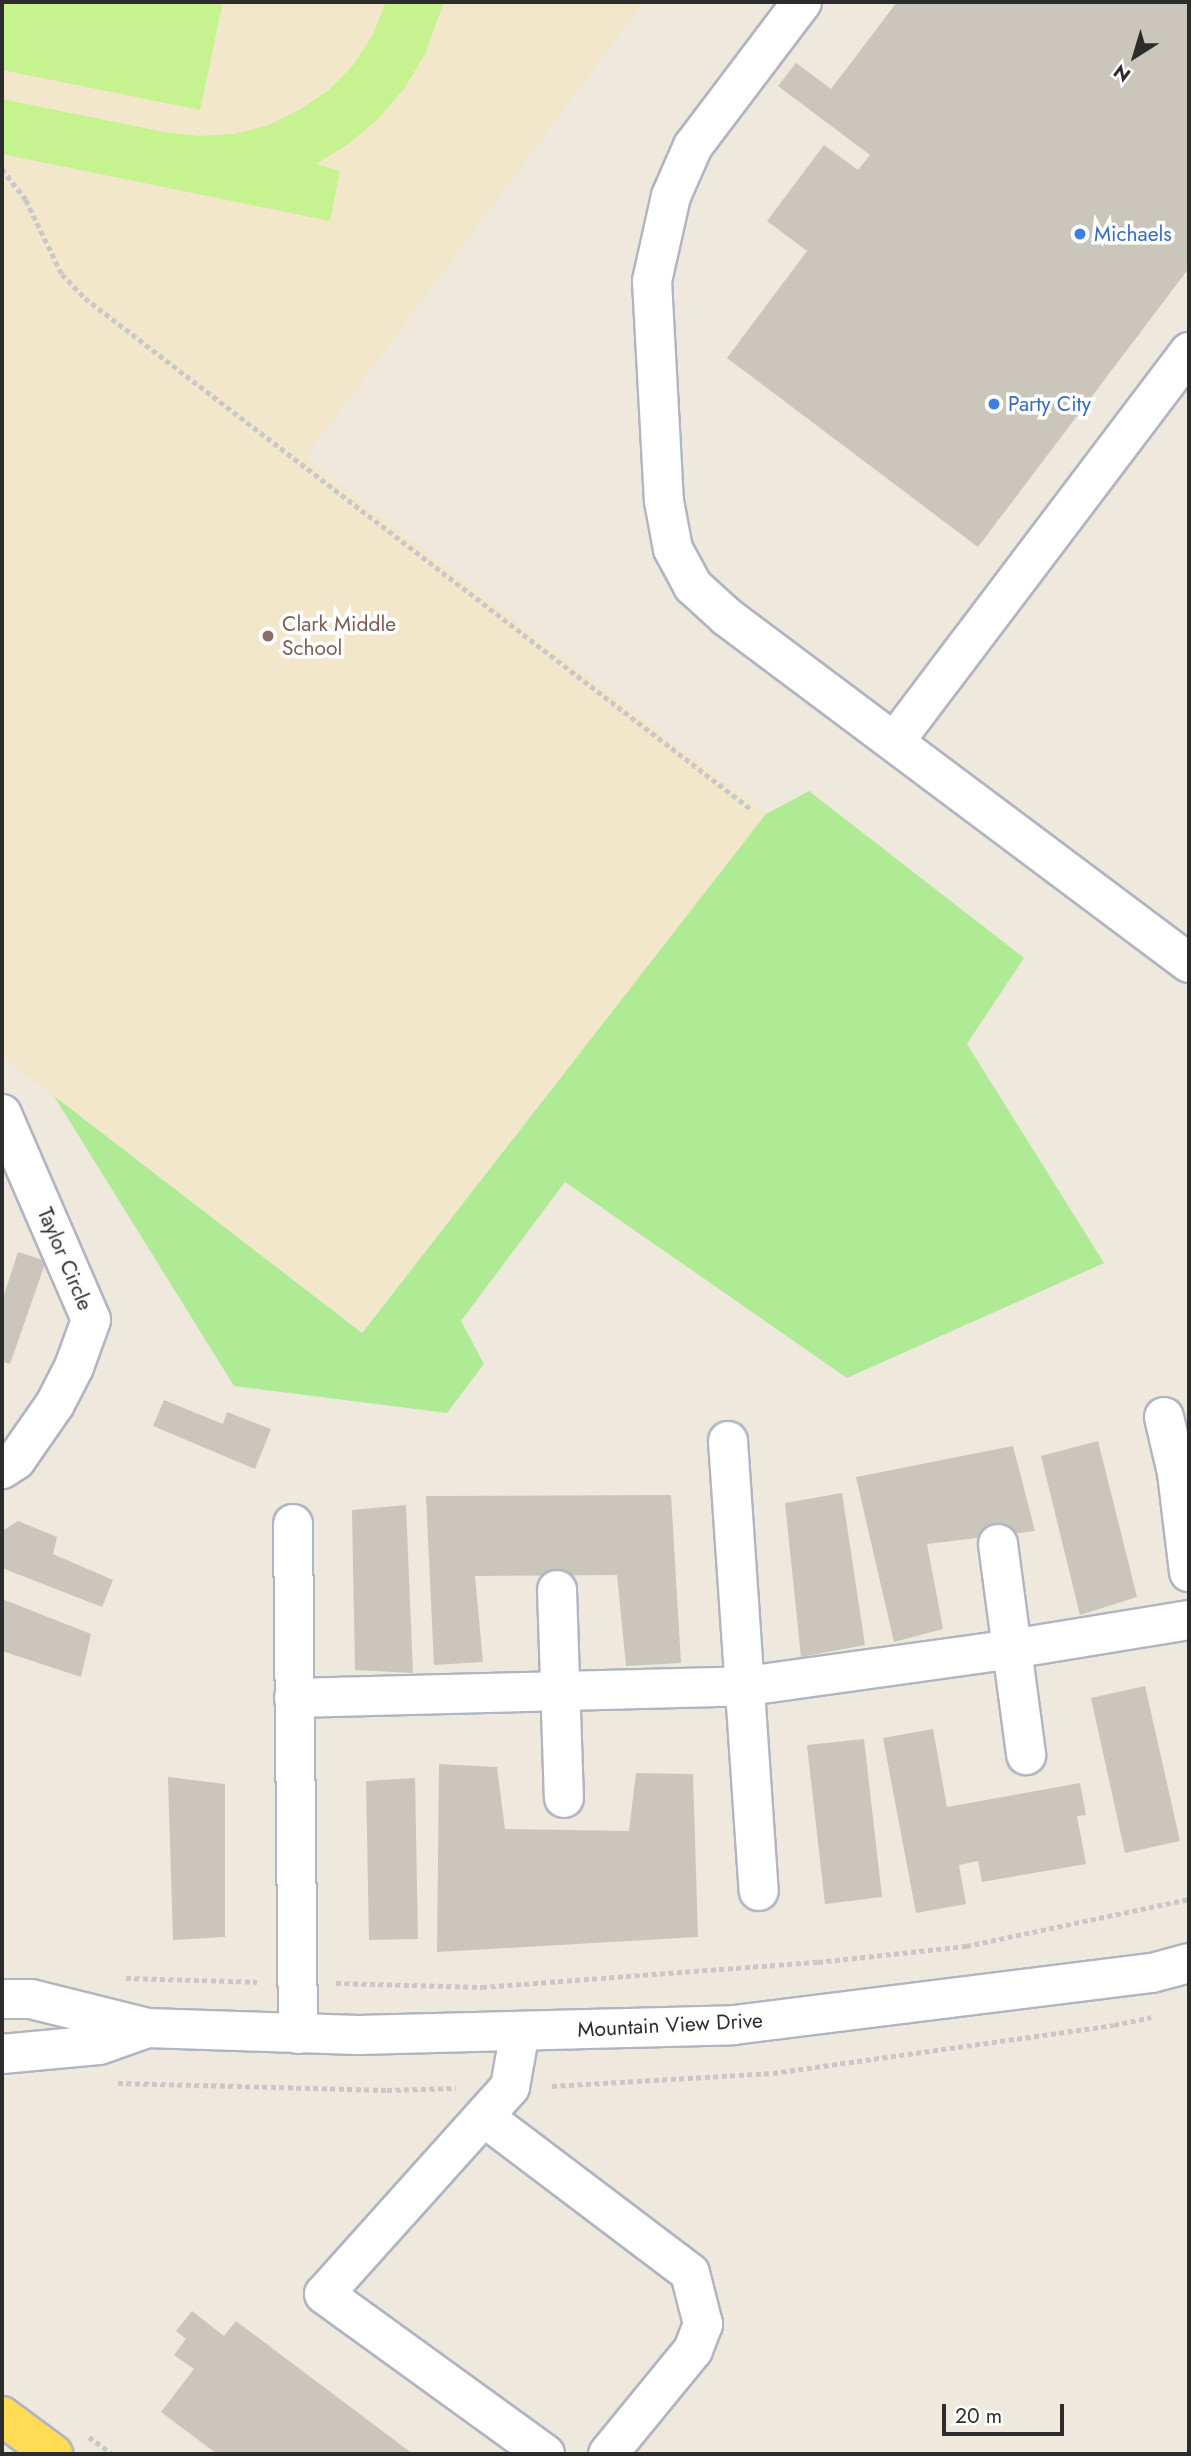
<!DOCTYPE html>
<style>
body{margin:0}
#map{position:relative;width:1191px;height:2456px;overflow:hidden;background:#efe8dd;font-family:Jost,sans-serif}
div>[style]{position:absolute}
.education>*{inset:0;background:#f2e7cb}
.green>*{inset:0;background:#afeb95}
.pitch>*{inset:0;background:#c6f390}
.building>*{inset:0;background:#cac6bc}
.path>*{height:4.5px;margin-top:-2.25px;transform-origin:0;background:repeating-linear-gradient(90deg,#c8c8c8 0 5px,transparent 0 8.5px)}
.roads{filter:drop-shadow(2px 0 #b1b4c1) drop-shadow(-2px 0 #b1b4c1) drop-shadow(0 2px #b1b4c1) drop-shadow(0 -2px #b1b4c1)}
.minor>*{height:38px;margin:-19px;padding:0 19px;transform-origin:19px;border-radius:19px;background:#fff}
.major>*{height:38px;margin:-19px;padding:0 19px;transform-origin:19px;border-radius:19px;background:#ffdc53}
.dots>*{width:19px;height:19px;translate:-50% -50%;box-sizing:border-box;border:4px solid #fff;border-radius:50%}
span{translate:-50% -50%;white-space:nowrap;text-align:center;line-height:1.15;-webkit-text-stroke:7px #fff;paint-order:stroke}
.shop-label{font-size:21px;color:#366cbe}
.left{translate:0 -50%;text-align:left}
.education-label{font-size:21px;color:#785e54}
.street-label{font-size:21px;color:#2c2c2c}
.frame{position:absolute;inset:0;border:4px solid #2c2c2c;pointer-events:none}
.north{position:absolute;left:1100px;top:21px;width:70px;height:70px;-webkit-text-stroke:5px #fff;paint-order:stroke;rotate:217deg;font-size:19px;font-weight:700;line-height:28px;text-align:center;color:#2c2c2c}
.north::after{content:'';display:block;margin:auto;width:24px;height:32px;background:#2c2c2c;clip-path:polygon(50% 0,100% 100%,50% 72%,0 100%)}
.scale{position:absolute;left:942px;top:2404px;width:122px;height:32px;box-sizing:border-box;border:4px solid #2c2c2c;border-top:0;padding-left:9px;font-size:21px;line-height:24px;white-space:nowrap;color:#2c2c2c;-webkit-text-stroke:5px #fff;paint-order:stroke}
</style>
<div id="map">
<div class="education">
<div style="clip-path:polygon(2px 2px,644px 2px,305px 458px,766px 814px,361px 1333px,2px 1057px)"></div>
</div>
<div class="green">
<div style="clip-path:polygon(809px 791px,1024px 958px,967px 1044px,1104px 1263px,847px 1378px,565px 1182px,461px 1321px,484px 1364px,447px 1413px,234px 1386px,54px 1096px,362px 1333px,766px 814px)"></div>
</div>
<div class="pitch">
<div style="clip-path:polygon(2px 2px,223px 2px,200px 110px,2px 70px)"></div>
<div style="clip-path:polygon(386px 2px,444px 2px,425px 54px,404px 89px,378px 119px,347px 145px,316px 164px,340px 171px,330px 221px,2px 154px,2px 99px,164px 132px,199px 136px,234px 134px,269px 125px,301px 109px,330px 89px,354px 64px,373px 34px)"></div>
</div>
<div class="building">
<div style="clip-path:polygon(897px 2px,1189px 2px,1189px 268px,978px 547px,727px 358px,807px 251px,767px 221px,824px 145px,858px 170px,870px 155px,778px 86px,796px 63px,831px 89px)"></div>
<div style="clip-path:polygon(18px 1252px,46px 1261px,10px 1364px,2px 1361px,2px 1301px)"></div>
<div style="clip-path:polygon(164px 1400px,223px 1424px,227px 1412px,271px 1429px,255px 1469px,153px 1426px)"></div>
<div style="clip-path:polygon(1098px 1441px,1137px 1597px,1080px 1615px,1041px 1456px)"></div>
<div style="clip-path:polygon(1013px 1446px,1035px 1531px,927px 1544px,943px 1629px,894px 1642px,856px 1477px)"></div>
<div style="clip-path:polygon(842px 1493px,865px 1645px,801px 1657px,785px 1503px)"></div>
<div style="clip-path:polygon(671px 1495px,681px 1663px,626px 1666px,617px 1575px,475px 1576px,483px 1662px,434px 1665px,426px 1496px)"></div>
<div style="clip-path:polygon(406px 1505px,413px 1673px,355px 1670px,352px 1510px)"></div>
<div style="clip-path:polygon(18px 1521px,57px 1537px,53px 1554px,113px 1580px,102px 1607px,2px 1568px,2px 1531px)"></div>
<div style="clip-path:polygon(2px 1599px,91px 1634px,81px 1677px,2px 1651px)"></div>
<div style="clip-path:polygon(1145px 1686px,1180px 1841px,1125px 1853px,1091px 1698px)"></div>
<div style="clip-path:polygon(933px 1729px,947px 1807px,1080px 1783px,1086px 1815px,1077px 1816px,1086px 1864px,982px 1882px,978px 1861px,959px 1865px,966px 1904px,916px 1913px,883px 1738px)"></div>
<div style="clip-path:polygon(864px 1739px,882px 1897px,825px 1904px,807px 1745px)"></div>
<div style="clip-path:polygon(439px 1764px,497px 1767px,505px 1829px,629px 1831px,636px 1773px,693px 1774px,698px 1937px,437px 1952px)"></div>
<div style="clip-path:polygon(168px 1777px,225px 1784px,225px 1937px,173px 1940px)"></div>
<div style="clip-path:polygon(415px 1778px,418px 1939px,369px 1940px,366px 1781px)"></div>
<div style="clip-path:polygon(192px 2311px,224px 2336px,236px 2321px,413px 2454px,217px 2454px,161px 2412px,194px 2369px,174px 2355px,186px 2339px,176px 2331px)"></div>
</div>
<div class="path">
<div style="left:2px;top:169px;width:39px;rotate:52deg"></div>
<div style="left:26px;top:200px;width:82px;rotate:64.1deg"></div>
<div style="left:62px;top:274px;width:33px;rotate:46deg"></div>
<div style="left:85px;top:298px;width:839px;rotate:37.5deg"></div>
<div style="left:126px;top:1978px;width:131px;rotate:1.7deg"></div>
<div style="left:336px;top:1983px;width:146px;rotate:1.6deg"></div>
<div style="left:482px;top:1987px;width:337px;rotate:-4.3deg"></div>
<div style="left:818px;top:1962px;width:149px;rotate:-6.2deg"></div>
<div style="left:966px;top:1946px;width:228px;rotate:-11.9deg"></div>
<div style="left:118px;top:2083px;width:269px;rotate:1.5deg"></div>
<div style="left:387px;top:2090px;width:69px;rotate:-1.7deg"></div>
<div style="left:552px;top:2086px;width:221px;rotate:-3.4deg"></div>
<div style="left:773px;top:2073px;width:344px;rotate:-8deg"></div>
<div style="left:1114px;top:2025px;width:38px;rotate:-12deg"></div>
<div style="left:89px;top:2437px;width:29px;rotate:36deg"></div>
</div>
<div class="roads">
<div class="minor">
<div style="left:802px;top:2px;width:181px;rotate:127.1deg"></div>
<div style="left:693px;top:146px;width:55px;rotate:113.7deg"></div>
<div style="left:671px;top:196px;width:87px;rotate:102.6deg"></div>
<div style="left:652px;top:281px;width:220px;rotate:86.9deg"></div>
<div style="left:664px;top:501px;width:49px;rotate:79.4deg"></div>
<div style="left:673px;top:549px;width:42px;rotate:61.6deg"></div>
<div style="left:693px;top:586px;width:46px;rotate:42.4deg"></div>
<div style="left:727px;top:617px;width:577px;rotate:36.83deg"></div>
<div style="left:895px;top:741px;width:488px;rotate:-52.9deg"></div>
<div style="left:2px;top:1114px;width:224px;rotate:66.6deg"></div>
<div style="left:91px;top:1320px;width:50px;rotate:109.9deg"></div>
<div style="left:74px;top:1367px;width:42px;rotate:117.2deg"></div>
<div style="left:55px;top:1404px;width:68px;rotate:124.9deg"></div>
<div style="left:16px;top:1460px;width:17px;rotate:147deg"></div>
<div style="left:1164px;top:1417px;width:57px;rotate:76.9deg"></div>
<div style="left:1177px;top:1473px;width:100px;rotate:83.1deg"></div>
<div style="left:728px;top:1441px;width:451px;rotate:86.1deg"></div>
<div style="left:293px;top:1524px;width:510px;rotate:89.44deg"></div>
<div style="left:998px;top:1544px;width:213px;rotate:82.4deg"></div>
<div style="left:557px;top:1590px;width:208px;rotate:88.1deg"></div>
<div style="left:294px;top:1698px;width:453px;rotate:-1.5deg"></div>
<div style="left:747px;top:1686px;width:268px;rotate:-7.9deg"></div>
<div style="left:1012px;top:1649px;width:179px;rotate:-9.3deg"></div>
<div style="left:2px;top:1999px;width:29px"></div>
<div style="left:31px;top:1999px;width:120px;rotate:14deg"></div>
<div style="left:147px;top:2028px;width:211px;rotate:1.9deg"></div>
<div style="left:358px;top:2035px;width:376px;rotate:-1.5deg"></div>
<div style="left:734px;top:2025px;width:421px;rotate:-7.1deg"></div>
<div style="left:1152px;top:1973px;width:38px;rotate:-15deg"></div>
<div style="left:520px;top:2031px;width:57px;rotate:100.1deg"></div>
<div style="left:510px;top:2087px;width:278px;rotate:131.9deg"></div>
<div style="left:324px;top:2294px;width:273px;rotate:35.9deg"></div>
<div style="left:2px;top:2054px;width:97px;rotate:-5.3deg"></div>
<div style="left:99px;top:2045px;width:51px;rotate:-19.5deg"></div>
<div style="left:484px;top:2117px;width:258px;rotate:37.1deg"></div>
<div style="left:690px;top:2273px;width:53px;rotate:75.7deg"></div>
<div style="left:703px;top:2324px;width:28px;rotate:111deg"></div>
<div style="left:693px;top:2350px;width:134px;rotate:129.3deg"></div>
</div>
<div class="major">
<div style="left:2px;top:2416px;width:64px;rotate:36.7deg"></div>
</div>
</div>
<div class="dots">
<div style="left:1080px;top:234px;background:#3f7fe0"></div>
<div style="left:994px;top:404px;background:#3f7fe0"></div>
<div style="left:268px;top:636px;background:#8d6e63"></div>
</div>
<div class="shop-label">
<span class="left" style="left:1094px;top:234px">Michaels</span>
<span class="left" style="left:1008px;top:404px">Party City</span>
</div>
<div class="education-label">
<span class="left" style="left:282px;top:636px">Clark Middle<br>School</span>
</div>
<div class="street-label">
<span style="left:65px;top:1259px;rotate:67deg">Taylor Circle</span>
<span style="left:670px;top:2025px;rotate:-3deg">Mountain View Drive</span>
</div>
<div class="frame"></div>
<div class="north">N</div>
<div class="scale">20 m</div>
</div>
